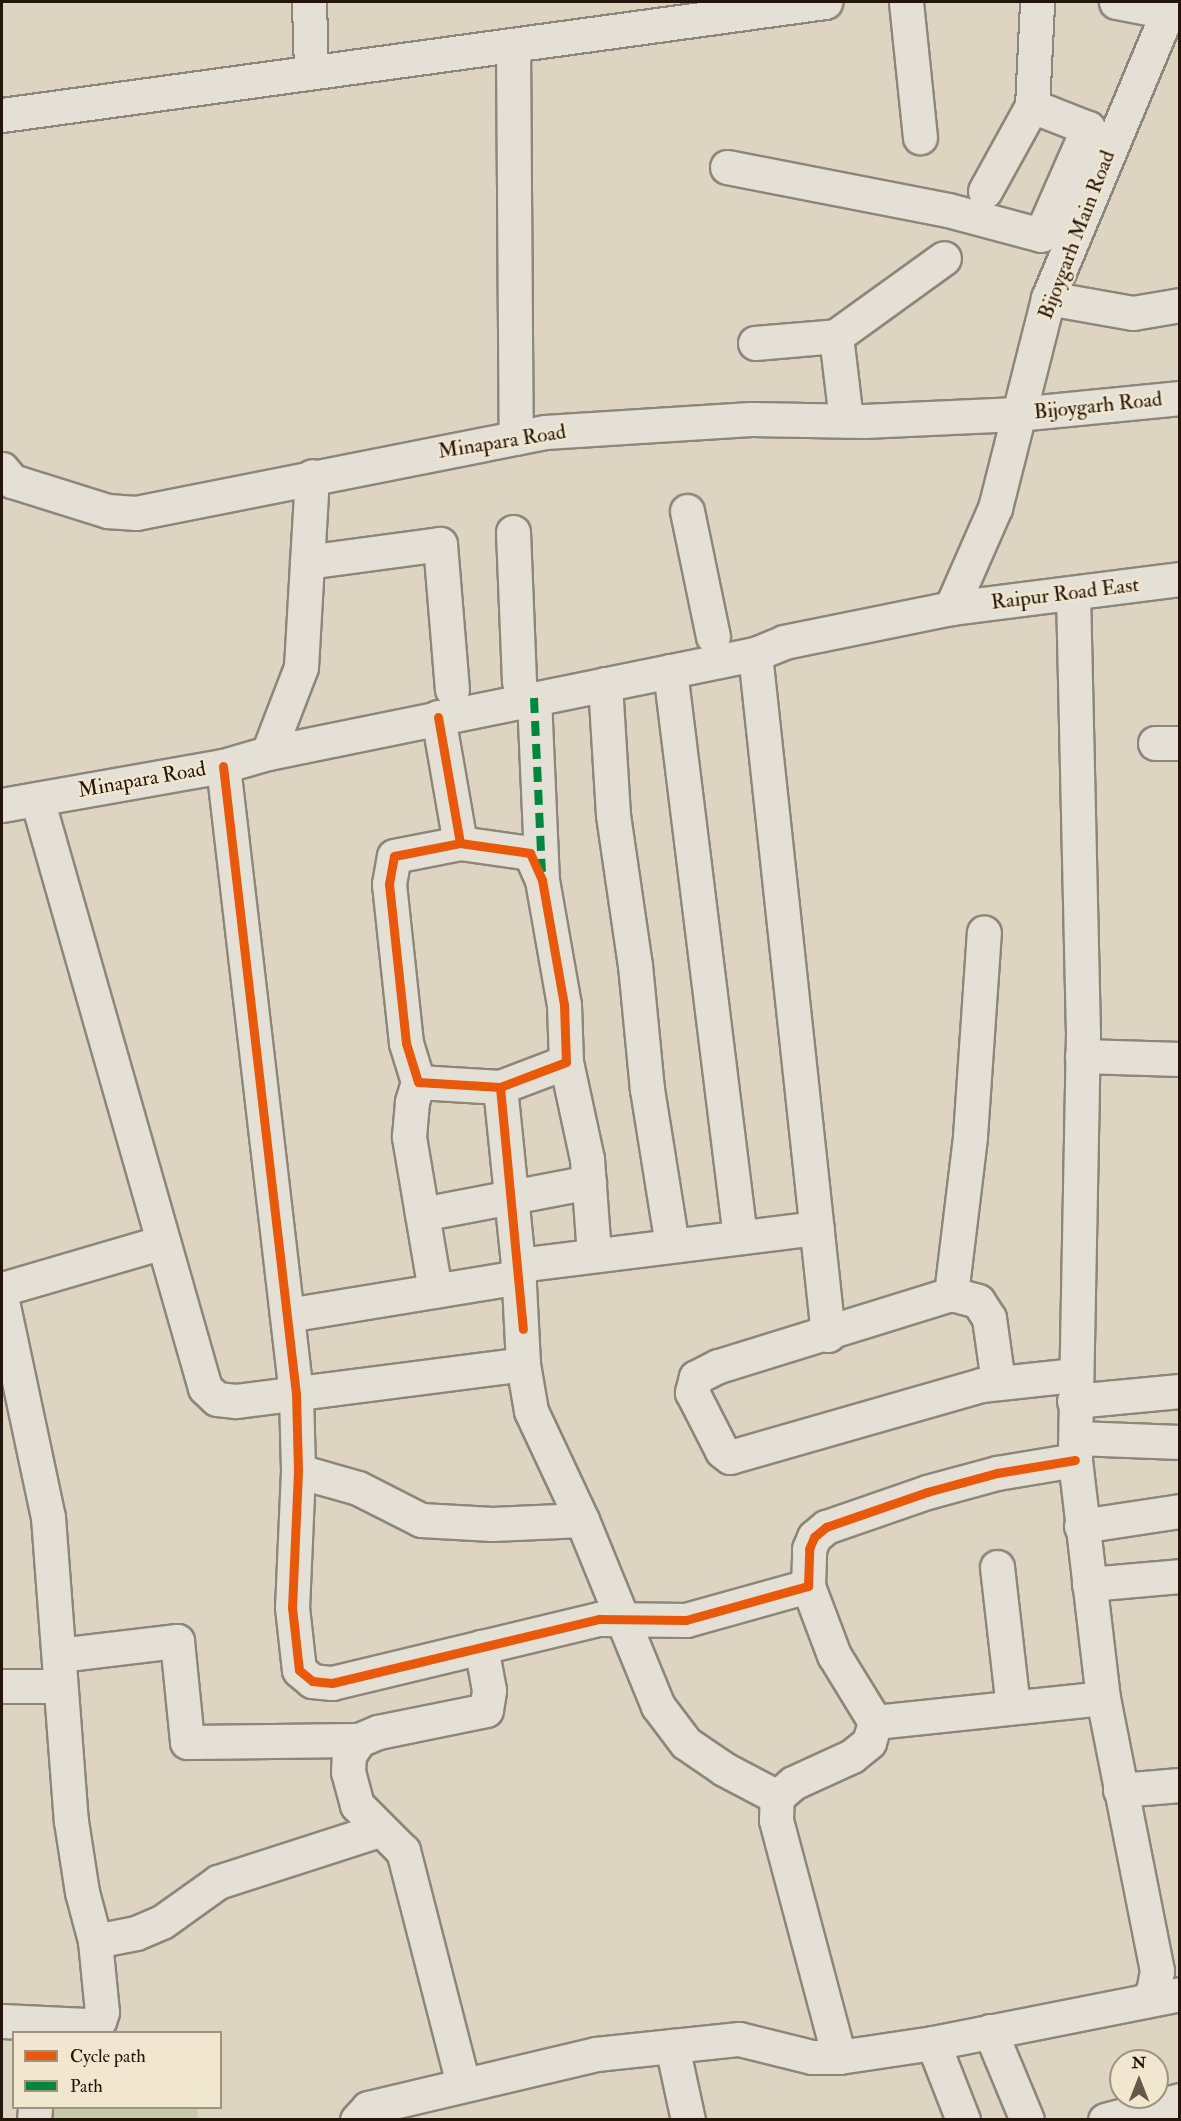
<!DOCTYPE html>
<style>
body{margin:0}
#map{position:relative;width:1181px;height:2121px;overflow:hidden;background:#ddd5c1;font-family:"IM FELL Double Pica",serif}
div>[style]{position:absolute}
.green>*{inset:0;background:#c5caa7}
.roads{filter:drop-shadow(2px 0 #8d867a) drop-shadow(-2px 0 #8d867a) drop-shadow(0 2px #8d867a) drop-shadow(0 -2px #8d867a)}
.minor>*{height:33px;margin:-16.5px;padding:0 16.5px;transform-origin:16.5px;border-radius:16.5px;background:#e5e0d6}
.quiet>*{height:8px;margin-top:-4px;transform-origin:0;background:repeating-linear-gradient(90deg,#00873e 0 15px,transparent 0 23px)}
.cycleway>*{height:9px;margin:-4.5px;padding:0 4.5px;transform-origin:4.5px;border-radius:4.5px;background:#e8590c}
span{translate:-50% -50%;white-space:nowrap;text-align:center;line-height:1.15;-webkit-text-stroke:4.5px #f1e7cf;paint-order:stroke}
.street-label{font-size:21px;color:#251409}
.frame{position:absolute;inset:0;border:3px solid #251409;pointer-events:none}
.legend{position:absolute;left:12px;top:2031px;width:210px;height:78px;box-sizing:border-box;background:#f1e7cf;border:2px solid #9f9380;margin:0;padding:8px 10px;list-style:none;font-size:18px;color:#251409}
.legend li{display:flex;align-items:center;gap:12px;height:30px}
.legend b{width:30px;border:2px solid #9f9380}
.north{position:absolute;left:1109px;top:2049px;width:60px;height:60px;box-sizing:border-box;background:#f1e7cf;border:2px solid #9f9380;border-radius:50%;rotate:0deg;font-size:16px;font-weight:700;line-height:24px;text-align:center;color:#251409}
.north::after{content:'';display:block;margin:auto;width:21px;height:27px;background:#655849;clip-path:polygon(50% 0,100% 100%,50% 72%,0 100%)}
</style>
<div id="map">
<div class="green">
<div style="clip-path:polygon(41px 2108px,197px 2108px,198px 2119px,41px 2120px)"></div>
</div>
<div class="roads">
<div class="minor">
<div style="left:309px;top:2px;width:69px;rotate:88.3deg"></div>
<div style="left:906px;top:2px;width:136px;rotate:84.1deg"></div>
<div style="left:1116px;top:2px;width:53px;rotate:10.9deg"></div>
<div style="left:513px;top:45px;width:393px;rotate:89.6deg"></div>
<div style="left:2px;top:115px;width:831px;rotate:-7.82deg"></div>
<div style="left:727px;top:167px;width:225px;rotate:11deg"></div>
<div style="left:948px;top:210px;width:96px;rotate:15deg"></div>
<div style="left:1041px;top:235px;width:117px;rotate:-66.3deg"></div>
<div style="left:1088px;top:128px;width:60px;rotate:-158.6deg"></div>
<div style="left:985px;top:191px;width:97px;rotate:-61.1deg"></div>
<div style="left:1032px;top:106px;width:104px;rotate:-87.2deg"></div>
<div style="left:1048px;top:298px;width:86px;rotate:10deg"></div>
<div style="left:1133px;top:313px;width:48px;rotate:-9.7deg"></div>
<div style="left:836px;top:336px;width:133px;rotate:-35.8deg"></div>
<div style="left:755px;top:343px;width:81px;rotate:-4.9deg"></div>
<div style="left:836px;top:336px;width:85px;rotate:83.2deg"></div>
<div style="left:2px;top:469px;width:16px;rotate:50deg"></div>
<div style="left:12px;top:481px;width:101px;rotate:17.4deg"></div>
<div style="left:108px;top:511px;width:28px;rotate:4deg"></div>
<div style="left:136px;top:513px;width:417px;rotate:-11.2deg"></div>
<div style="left:545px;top:432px;width:206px;rotate:-3.6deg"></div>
<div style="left:751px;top:419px;width:113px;rotate:1deg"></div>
<div style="left:864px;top:421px;width:153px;rotate:-2.6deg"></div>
<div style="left:1017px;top:414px;width:164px;rotate:-5.6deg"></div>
<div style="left:687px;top:511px;width:128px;rotate:78.3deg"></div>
<div style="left:513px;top:532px;width:150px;rotate:87.7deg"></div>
<div style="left:307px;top:562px;width:134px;rotate:-7.7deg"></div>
<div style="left:440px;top:544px;width:146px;rotate:85.3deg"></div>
<div style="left:1073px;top:593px;width:440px;rotate:88.7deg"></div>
<div style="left:1083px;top:1033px;width:427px;rotate:91.1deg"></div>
<div style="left:1075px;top:1460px;width:240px;rotate:83.3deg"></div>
<div style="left:1103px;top:1698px;width:278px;rotate:78.8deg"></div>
<div style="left:1157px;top:1971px;width:21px;rotate:101deg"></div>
<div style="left:1153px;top:1992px;width:12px;rotate:132deg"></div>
<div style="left:951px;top:608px;width:109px;rotate:-66.3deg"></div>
<div style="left:995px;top:508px;width:217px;rotate:-75.8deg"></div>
<div style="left:1048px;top:298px;width:321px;rotate:-67.3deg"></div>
<div style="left:755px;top:654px;width:685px;rotate:83.88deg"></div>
<div style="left:670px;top:671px;width:570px;rotate:82.95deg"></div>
<div style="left:605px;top:684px;width:131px;rotate:86.5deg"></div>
<div style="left:613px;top:815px;width:152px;rotate:81.7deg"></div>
<div style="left:635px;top:965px;width:125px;rotate:84.5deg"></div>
<div style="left:647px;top:1089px;width:158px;rotate:80.9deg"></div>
<div style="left:534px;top:698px;width:181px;rotate:87.5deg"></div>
<div style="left:438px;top:717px;width:128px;rotate:80.1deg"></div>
<div style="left:460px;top:843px;width:71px;rotate:8.1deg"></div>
<div style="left:530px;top:853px;width:30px;rotate:66deg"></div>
<div style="left:542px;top:880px;width:127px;rotate:80deg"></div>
<div style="left:564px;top:1005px;width:57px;rotate:88deg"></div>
<div style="left:566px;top:1062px;width:71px;rotate:159.3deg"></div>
<div style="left:500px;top:1087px;width:82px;rotate:-176.5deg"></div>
<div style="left:418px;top:1082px;width:41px;rotate:-107.1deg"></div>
<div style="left:406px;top:1043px;width:160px;rotate:-96.1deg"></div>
<div style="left:389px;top:884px;width:28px;rotate:-80deg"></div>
<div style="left:394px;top:856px;width:67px;rotate:-11.1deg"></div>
<div style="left:1155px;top:743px;width:25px"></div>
<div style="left:268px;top:753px;width:92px;rotate:-69deg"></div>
<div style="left:301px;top:667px;width:191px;rotate:-86.7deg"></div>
<div style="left:223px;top:766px;width:632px;rotate:83.37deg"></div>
<div style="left:296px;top:1394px;width:77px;rotate:88.5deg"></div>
<div style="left:298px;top:1471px;width:136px;rotate:92.5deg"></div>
<div style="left:292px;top:1607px;width:63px;rotate:83.7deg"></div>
<div style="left:299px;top:1670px;width:17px;rotate:40deg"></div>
<div style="left:312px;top:1681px;width:20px;rotate:6deg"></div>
<div style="left:332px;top:1683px;width:275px;rotate:-13.5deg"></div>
<div style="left:599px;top:1619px;width:87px;rotate:0.7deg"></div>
<div style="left:686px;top:1620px;width:127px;rotate:-15.6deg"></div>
<div style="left:808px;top:1586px;width:37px;rotate:-88deg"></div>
<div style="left:809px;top:1549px;width:13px;rotate:-67deg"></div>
<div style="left:814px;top:1537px;width:16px;rotate:-40deg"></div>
<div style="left:826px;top:1527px;width:107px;rotate:-19.1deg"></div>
<div style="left:927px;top:1492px;width:73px;rotate:-15.2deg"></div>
<div style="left:997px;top:1473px;width:79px;rotate:-9.5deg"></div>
<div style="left:37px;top:799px;width:612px;rotate:74.08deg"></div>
<div style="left:205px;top:1388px;width:16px;rotate:43deg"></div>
<div style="left:217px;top:1399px;width:19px;rotate:6deg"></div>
<div style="left:236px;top:1401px;width:289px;rotate:-7.3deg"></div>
<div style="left:2px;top:805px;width:224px;rotate:-10deg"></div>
<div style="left:223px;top:766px;width:47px;rotate:-16.1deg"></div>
<div style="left:268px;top:753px;width:497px;rotate:-11.5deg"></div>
<div style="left:755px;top:654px;width:31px;rotate:-22deg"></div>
<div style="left:784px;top:642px;width:170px;rotate:-11.5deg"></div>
<div style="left:951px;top:608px;width:231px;rotate:-7.2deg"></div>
<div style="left:1082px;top:1056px;width:98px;rotate:1.8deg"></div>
<div style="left:566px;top:1062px;width:99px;rotate:77.8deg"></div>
<div style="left:587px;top:1159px;width:96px;rotate:85.8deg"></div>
<div style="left:418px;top:1082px;width:21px;rotate:107deg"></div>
<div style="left:412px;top:1102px;width:35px;rotate:95deg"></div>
<div style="left:409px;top:1137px;width:156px;rotate:80.4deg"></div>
<div style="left:500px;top:1087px;width:179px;rotate:84.2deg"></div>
<div style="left:518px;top:1265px;width:99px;rotate:87.1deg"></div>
<div style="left:523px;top:1364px;width:48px;rotate:80.3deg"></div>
<div style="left:531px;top:1411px;width:120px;rotate:64.9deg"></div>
<div style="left:582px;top:1520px;width:201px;rotate:67.8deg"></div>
<div style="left:658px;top:1706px;width:46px;rotate:52.9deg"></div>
<div style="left:686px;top:1743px;width:46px;rotate:34.4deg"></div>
<div style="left:724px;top:1769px;width:60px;rotate:27.8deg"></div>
<div style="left:422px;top:1214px;width:170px;rotate:-10.8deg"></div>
<div style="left:518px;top:1265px;width:301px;rotate:-7.1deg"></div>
<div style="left:2px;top:1289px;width:168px;rotate:-16.3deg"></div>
<div style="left:951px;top:1294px;width:159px;rotate:-83.1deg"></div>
<div style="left:970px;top:1136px;width:204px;rotate:-86.1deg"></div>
<div style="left:2px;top:1301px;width:221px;rotate:78deg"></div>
<div style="left:48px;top:1517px;width:305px;rotate:85.7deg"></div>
<div style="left:71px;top:1821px;width:72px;rotate:81.2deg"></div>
<div style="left:82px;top:1892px;width:51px;rotate:75.1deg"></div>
<div style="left:95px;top:1941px;width:71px;rotate:84.4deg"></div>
<div style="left:102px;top:2012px;width:9px;rotate:108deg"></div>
<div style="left:99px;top:2021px;width:14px;rotate:163deg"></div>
<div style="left:86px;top:2025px;width:84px;rotate:-177.3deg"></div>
<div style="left:287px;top:1315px;width:235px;rotate:-9.3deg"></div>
<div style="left:998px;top:1382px;width:65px;rotate:-98deg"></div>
<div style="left:989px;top:1318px;width:20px;rotate:-123deg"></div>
<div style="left:978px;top:1301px;width:28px;rotate:-165deg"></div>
<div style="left:951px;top:1294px;width:244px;rotate:162.8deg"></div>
<div style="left:718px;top:1366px;width:25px;rotate:153deg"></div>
<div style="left:696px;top:1377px;width:16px;rotate:105deg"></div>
<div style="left:692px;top:1392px;width:66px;rotate:63deg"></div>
<div style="left:722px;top:1451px;width:10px;rotate:37deg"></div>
<div style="left:730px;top:1457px;width:261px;rotate:-16deg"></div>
<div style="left:981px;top:1385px;width:95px;rotate:-6.1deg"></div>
<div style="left:1074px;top:1401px;width:106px;rotate:-5.4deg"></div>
<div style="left:1076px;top:1438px;width:104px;rotate:2.2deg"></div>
<div style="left:298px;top:1471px;width:62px;rotate:15.8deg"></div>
<div style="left:358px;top:1488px;width:71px;rotate:26.9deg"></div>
<div style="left:421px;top:1520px;width:71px;rotate:3.2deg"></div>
<div style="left:492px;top:1524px;width:90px;rotate:-2.5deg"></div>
<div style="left:1081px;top:1526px;width:100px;rotate:-8.6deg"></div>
<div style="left:997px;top:1567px;width:141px;rotate:83.5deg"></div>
<div style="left:1089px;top:1584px;width:91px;rotate:-5deg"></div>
<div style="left:808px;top:1586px;width:74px;rotate:69.4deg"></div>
<div style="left:834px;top:1655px;width:79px;rotate:58.5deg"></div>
<div style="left:875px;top:1722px;width:229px;rotate:-6deg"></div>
<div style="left:59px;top:1655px;width:119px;rotate:-6.8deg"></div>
<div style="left:177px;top:1641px;width:101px;rotate:84.3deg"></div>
<div style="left:187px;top:1742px;width:172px;rotate:-0.7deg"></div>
<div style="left:2px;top:1686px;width:57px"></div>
<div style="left:1120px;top:1790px;width:60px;rotate:-4.8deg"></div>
<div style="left:95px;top:1941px;width:42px;rotate:-11deg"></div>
<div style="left:136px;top:1933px;width:28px;rotate:-23deg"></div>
<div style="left:162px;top:1922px;width:69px;rotate:-35.5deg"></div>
<div style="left:218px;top:1882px;width:169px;rotate:-17.9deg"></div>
<div style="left:990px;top:2031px;width:96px;rotate:67.4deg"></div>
<div style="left:933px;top:2043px;width:83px;rotate:68.7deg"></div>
<div style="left:672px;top:2046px;width:76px;rotate:77.8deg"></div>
<div style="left:839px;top:2057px;width:245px;rotate:-104.9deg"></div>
<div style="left:776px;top:1820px;width:23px;rotate:-88deg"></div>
<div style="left:777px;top:1797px;width:21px;rotate:-41deg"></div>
<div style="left:793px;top:1783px;width:65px;rotate:-24.6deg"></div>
<div style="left:852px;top:1756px;width:22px;rotate:-39deg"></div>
<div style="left:869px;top:1742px;width:21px;rotate:-73deg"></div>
<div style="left:463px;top:2084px;width:241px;rotate:-104.4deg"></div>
<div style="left:403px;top:1851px;width:65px;rotate:-135deg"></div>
<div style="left:357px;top:1805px;width:34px;rotate:-105deg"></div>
<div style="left:348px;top:1772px;width:17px;rotate:-87deg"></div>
<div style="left:349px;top:1755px;width:18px;rotate:-56deg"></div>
<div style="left:359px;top:1740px;width:21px;rotate:-23deg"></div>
<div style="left:378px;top:1732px;width:110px;rotate:-11.5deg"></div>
<div style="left:486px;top:1710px;width:20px;rotate:-81deg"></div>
<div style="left:489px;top:1690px;width:44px;rotate:-100.5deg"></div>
<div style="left:34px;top:2120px;width:12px;rotate:-85deg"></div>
<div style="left:357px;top:2120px;width:16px;rotate:-47deg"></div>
<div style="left:368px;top:2108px;width:234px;rotate:-13.3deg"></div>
<div style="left:596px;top:2054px;width:144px;rotate:-6deg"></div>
<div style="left:739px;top:2039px;width:75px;rotate:13.9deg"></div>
<div style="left:812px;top:2057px;width:27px"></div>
<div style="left:839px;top:2057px;width:95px;rotate:-8.5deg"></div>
<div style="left:933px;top:2043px;width:252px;rotate:-11.2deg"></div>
<div style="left:1105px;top:2120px;width:78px;rotate:-14.9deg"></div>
</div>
</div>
<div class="quiet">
<div style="left:534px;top:698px;width:174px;rotate:87.4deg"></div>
</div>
<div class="cycleway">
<div style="left:438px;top:717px;width:128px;rotate:80.1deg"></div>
<div style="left:460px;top:843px;width:71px;rotate:8.1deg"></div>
<div style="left:530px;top:853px;width:30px;rotate:66deg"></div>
<div style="left:542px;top:880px;width:127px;rotate:80deg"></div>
<div style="left:564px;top:1005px;width:57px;rotate:88deg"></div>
<div style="left:566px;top:1062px;width:71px;rotate:159.3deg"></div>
<div style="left:500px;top:1087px;width:82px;rotate:-176.5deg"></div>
<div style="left:418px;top:1082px;width:41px;rotate:-107.1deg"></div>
<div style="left:406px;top:1043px;width:160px;rotate:-96.1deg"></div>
<div style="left:389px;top:884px;width:28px;rotate:-80deg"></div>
<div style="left:394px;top:856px;width:67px;rotate:-11.1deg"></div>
<div style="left:223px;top:766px;width:632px;rotate:83.37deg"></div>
<div style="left:296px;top:1394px;width:77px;rotate:88.5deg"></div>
<div style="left:298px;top:1471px;width:136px;rotate:92.5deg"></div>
<div style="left:292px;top:1607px;width:63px;rotate:83.7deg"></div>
<div style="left:299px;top:1670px;width:17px;rotate:40deg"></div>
<div style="left:312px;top:1681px;width:20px;rotate:6deg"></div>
<div style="left:332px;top:1683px;width:275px;rotate:-13.5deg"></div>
<div style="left:599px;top:1619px;width:87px;rotate:0.7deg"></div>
<div style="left:686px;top:1620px;width:127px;rotate:-15.6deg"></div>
<div style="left:808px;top:1586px;width:37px;rotate:-88deg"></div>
<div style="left:809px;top:1549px;width:13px;rotate:-67deg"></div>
<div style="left:814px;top:1537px;width:16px;rotate:-40deg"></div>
<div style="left:826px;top:1527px;width:107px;rotate:-19.1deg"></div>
<div style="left:927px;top:1492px;width:73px;rotate:-15.2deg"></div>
<div style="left:997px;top:1473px;width:79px;rotate:-9.5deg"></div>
<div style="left:500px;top:1087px;width:243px;rotate:84.6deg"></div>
</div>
<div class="street-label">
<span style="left:1077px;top:235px;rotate:-69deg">Bijoygarh Main Road</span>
<span style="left:1098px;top:406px;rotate:-6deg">Bijoygarh Road</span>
<span style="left:502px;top:442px;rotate:-9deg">Minapara Road</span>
<span style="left:1065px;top:594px;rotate:-7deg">Raipur Road East</span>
<span style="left:142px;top:780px;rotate:-10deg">Minapara Road</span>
</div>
<div class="frame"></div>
<ul class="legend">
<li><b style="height:8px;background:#e8590c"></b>Cycle path</li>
<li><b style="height:8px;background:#00873e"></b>Path</li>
</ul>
<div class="north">N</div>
</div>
